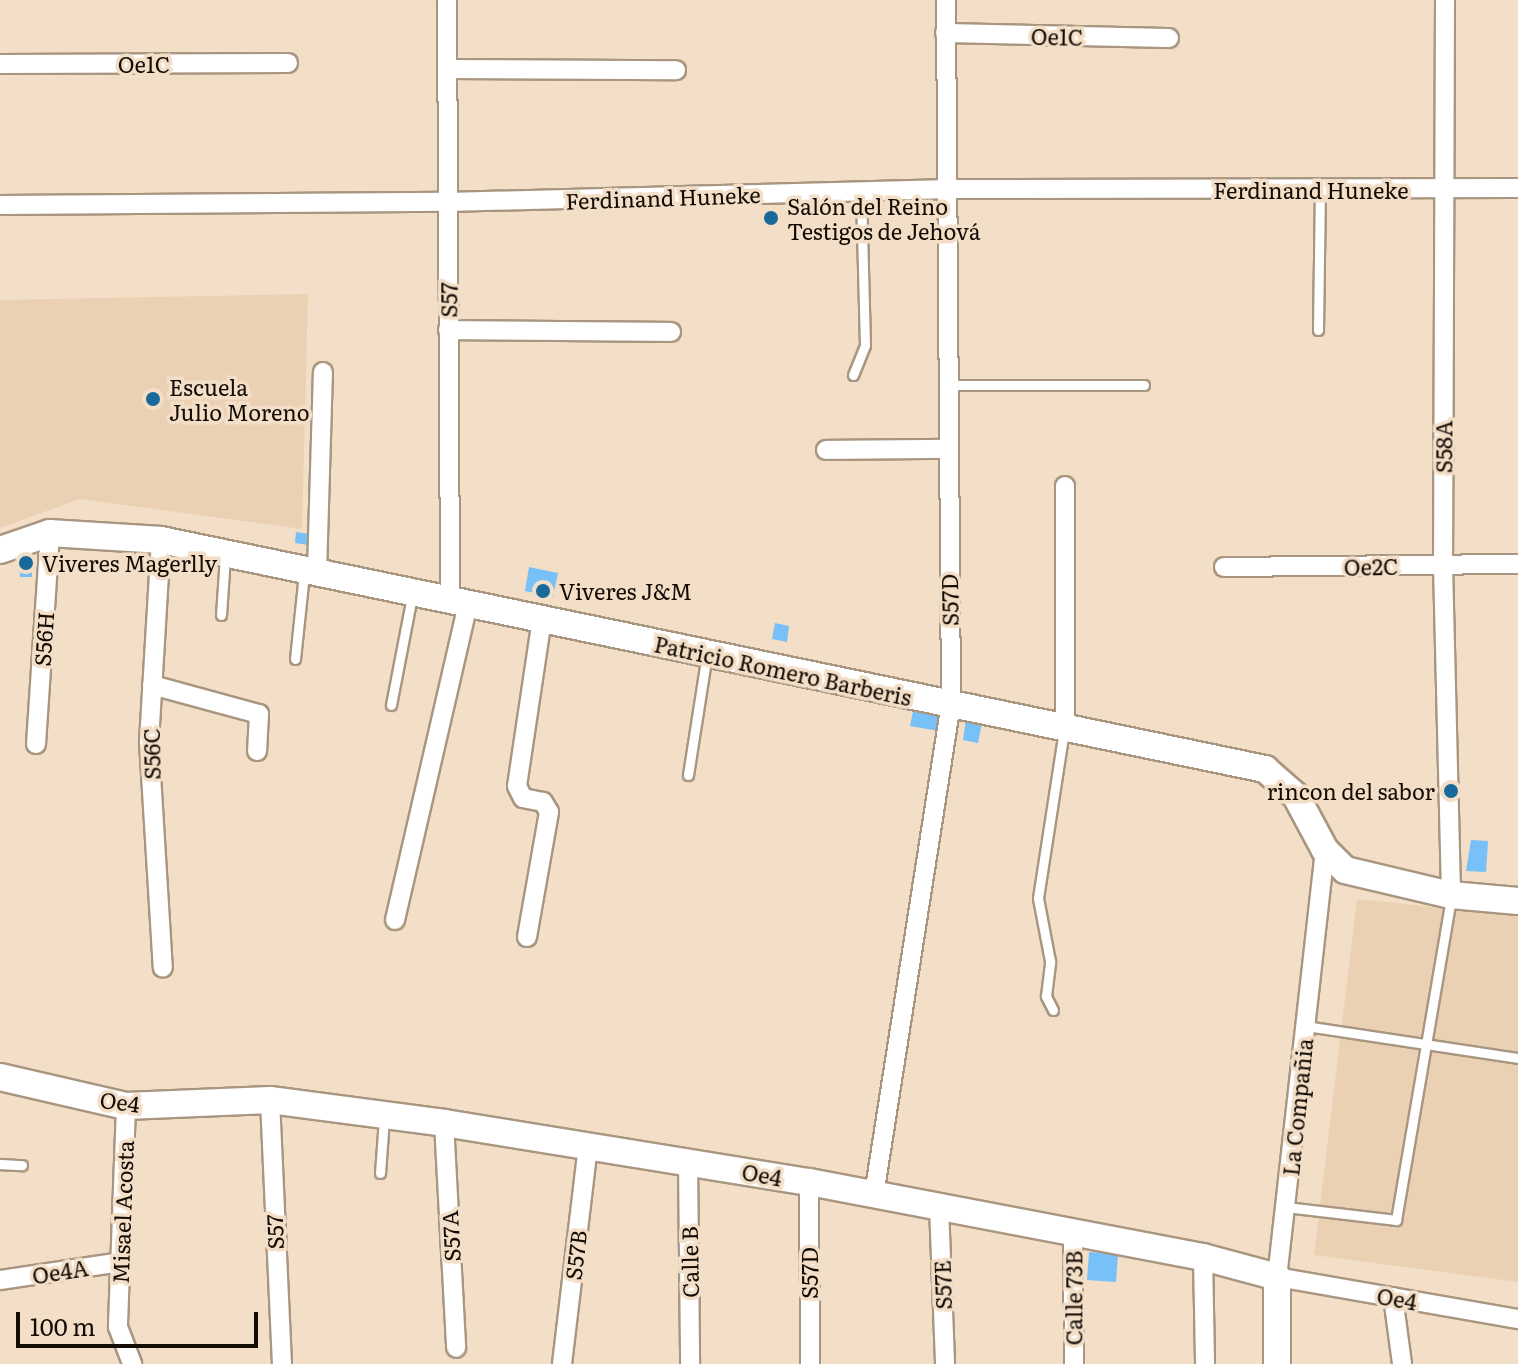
<!DOCTYPE html>
<meta charset="utf-8">
<style>
body{margin:0}
#map{position:relative;width:1518px;height:1364px;overflow:hidden;background:#f3dec7;font-family:Literata,serif}
div>[style]{position:absolute}
.built>*{inset:0;background:#ebd1b4}
.building>*{inset:0;background:#77c1f8}
.roads{filter:drop-shadow(2px 0 #a99680) drop-shadow(-2px 0 #a99680) drop-shadow(0 2px #a99680) drop-shadow(0 -2px #a99680)}
.lane>*{height:9px;margin:-4.5px;padding:0 4.5px;transform-origin:4.5px;border-radius:4.5px;background:#fff}
.street>*{height:18px;margin:-9px;padding:0 9px;transform-origin:9px;border-radius:9px;background:#fff}
.secondary>*{height:26px;margin:-13px;padding:0 13px;transform-origin:13px;border-radius:13px;background:#fff}
.dots>*{width:22px;height:22px;translate:-50% -50%;box-sizing:border-box;border:4px solid #f3dec7;border-radius:50%}
span{translate:-50% -50%;white-space:nowrap;text-align:center;line-height:1.15;-webkit-text-stroke:7px #f3dec7;paint-order:stroke}
.street-label{font-size:22px;color:#120c05}
.poi-label{font-size:22px;color:#120c05}
.left{translate:0 -50%;text-align:left}
.right{translate:-100% -50%;text-align:right}
.scale{position:absolute;left:16px;top:1312px;width:242px;height:36px;box-sizing:border-box;border:4px solid #120c05;border-top:0;padding-left:10px;font-size:24px;line-height:28px;white-space:nowrap;color:#120c05;-webkit-text-stroke:6px #f3dec7;paint-order:stroke}
</style>
<div id="map">
<div class="built">
<div style="clip-path:polygon(308px 294px,302px 529px,80px 499px,0 528px,0 300px)"></div>
<div style="clip-path:polygon(1357px 899px,1518px 916px,1518px 1282px,1314px 1255px)"></div>
</div>
<div class="building">
<div style="clip-path:polygon(296px 532px,310px 534px,308px 545px,295px 543px)"></div>
<div style="clip-path:polygon(32px 546px,32px 577px,20px 577px,19px 550px)"></div>
<div style="clip-path:polygon(529px 567px,558px 573px,553px 597px,525px 591px)"></div>
<div style="clip-path:polygon(775px 623px,789px 626px,787px 642px,772px 639px)"></div>
<div style="clip-path:polygon(914px 706px,943px 712px,939px 731px,910px 726px)"></div>
<div style="clip-path:polygon(966px 719px,982px 722px,978px 743px,963px 740px)"></div>
<div style="clip-path:polygon(1471px 840px,1488px 841px,1486px 872px,1466px 871px)"></div>
<div style="clip-path:polygon(1089px 1252px,1118px 1254px,1116px 1282px,1087px 1280px)"></div>
</div>
<div class="roads">
<div class="lane">
<div style="left:1318px;top:330px;width:141px;rotate:-89.2deg"></div>
<div style="left:853px;top:375px;width:32px;rotate:-68deg"></div>
<div style="left:865px;top:345px;width:154px;rotate:-91.5deg"></div>
<div style="left:947px;top:385px;width:197px"></div>
<div style="left:221px;top:615px;width:59px;rotate:-86.1deg"></div>
<div style="left:295px;top:659px;width:86px;rotate:-84deg"></div>
<div style="left:391px;top:705px;width:111px;rotate:-79.1deg"></div>
<div style="left:688px;top:775px;width:122px;rotate:-81.1deg"></div>
<div style="left:1053px;top:1010px;width:16px;rotate:-117deg"></div>
<div style="left:1046px;top:996px;width:35px;rotate:-83deg"></div>
<div style="left:1050px;top:961px;width:64px;rotate:-100.8deg"></div>
<div style="left:1038px;top:898px;width:170px;rotate:-81.2deg"></div>
<div style="left:1306px;top:1026px;width:214px;rotate:8.6deg"></div>
<div style="left:0;top:1164px;width:22px;rotate:3deg"></div>
<div style="left:380px;top:1173px;width:54px;rotate:-85.8deg"></div>
<div style="left:1286px;top:1207px;width:111px;rotate:6.7deg"></div>
<div style="left:1396px;top:1220px;width:327px;rotate:-80.3deg"></div>
</div>
<div class="street">
<div style="left:447px;top:0;width:600px;rotate:89.71deg"></div>
<div style="left:1445px;top:0;width:565px;rotate:90.2deg"></div>
<div style="left:1443px;top:565px;width:330px;rotate:88.6deg"></div>
<div style="left:945px;top:33px;width:224px;rotate:1.3deg"></div>
<div style="left:0;top:64px;width:288px;rotate:-0.2deg"></div>
<div style="left:448px;top:69px;width:228px;rotate:0.3deg"></div>
<div style="left:0;top:205px;width:448px;rotate:-0.4deg"></div>
<div style="left:448px;top:202px;width:502px;rotate:-1.48deg"></div>
<div style="left:950px;top:189px;width:568px;rotate:-0.1deg"></div>
<div style="left:448px;top:330px;width:223px;rotate:0.5deg"></div>
<div style="left:826px;top:450px;width:120px;rotate:-0.5deg"></div>
<div style="left:1065px;top:486px;width:243px;rotate:90deg"></div>
<div style="left:161px;top:540px;width:202px;rotate:93.4deg"></div>
<div style="left:149px;top:742px;width:226px;rotate:86.5deg"></div>
<div style="left:1224px;top:567px;width:294px;rotate:-0.6deg"></div>
<div style="left:317px;top:572px;width:200px;rotate:-88.3deg"></div>
<div style="left:152px;top:685px;width:111px;rotate:15.2deg"></div>
<div style="left:259px;top:714px;width:37px;rotate:93deg"></div>
<div style="left:36px;top:744px;width:211px;rotate:-86.2deg"></div>
<div style="left:1325px;top:850px;width:430px;rotate:96.4deg"></div>
<div style="left:1277px;top:1277px;width:245px;rotate:9.9deg"></div>
<div style="left:395px;top:920px;width:324px;rotate:-77deg"></div>
<div style="left:527px;top:937px;width:127px;rotate:-80deg"></div>
<div style="left:549px;top:812px;width:12px;rotate:-121deg"></div>
<div style="left:543px;top:802px;width:20px;rotate:-169deg"></div>
<div style="left:523px;top:798px;width:13px;rotate:-117deg"></div>
<div style="left:517px;top:786px;width:169px;rotate:-81.5deg"></div>
<div style="left:270px;top:1100px;width:264px;rotate:87.4deg"></div>
<div style="left:126px;top:1106px;width:221px;rotate:92.1deg"></div>
<div style="left:118px;top:1327px;width:40px;rotate:69deg"></div>
<div style="left:444px;top:1123px;width:225px;rotate:86.9deg"></div>
<div style="left:688px;top:1161px;width:203px;rotate:89.4deg"></div>
<div style="left:809px;top:1182px;width:182px;rotate:89.7deg"></div>
<div style="left:874px;top:1195px;width:495px;rotate:-81.1deg"></div>
<div style="left:951px;top:706px;width:706px;rotate:-90.41deg"></div>
<div style="left:939px;top:1206px;width:158px;rotate:87.8deg"></div>
<div style="left:1073px;top:1233px;width:131px;rotate:89.6deg"></div>
<div style="left:1203px;top:1257px;width:107px;rotate:88.9deg"></div>
<div style="left:0;top:1280px;width:121px;rotate:-8.5deg"></div>
<div style="left:1393px;top:1297px;width:68px;rotate:82.3deg"></div>
<div style="left:562px;top:1364px;width:220px;rotate:-83.2deg"></div>
</div>
<div class="secondary">
<div style="left:0;top:550px;width:53px;rotate:-18.8deg"></div>
<div style="left:50px;top:533px;width:111px;rotate:3.6deg"></div>
<div style="left:161px;top:540px;width:1128px;rotate:11.72deg"></div>
<div style="left:1265px;top:769px;width:41px;rotate:41.1deg"></div>
<div style="left:1296px;top:796px;width:61px;rotate:61.8deg"></div>
<div style="left:1325px;top:850px;width:28px;rotate:45deg"></div>
<div style="left:1345px;top:870px;width:109px;rotate:13.3deg"></div>
<div style="left:1451px;top:895px;width:67px;rotate:5.1deg"></div>
<div style="left:0;top:1077px;width:129px;rotate:13deg"></div>
<div style="left:126px;top:1106px;width:144px;rotate:-2.4deg"></div>
<div style="left:270px;top:1100px;width:176px;rotate:7.5deg"></div>
<div style="left:444px;top:1123px;width:370px;rotate:9.2deg"></div>
<div style="left:809px;top:1182px;width:401px;rotate:10.8deg"></div>
<div style="left:1203px;top:1257px;width:77px;rotate:15.1deg"></div>
<div style="left:1277px;top:1277px;width:87px;rotate:90deg"></div>
</div>
</div>
<div class="dots">
<div style="left:771px;top:218px;background:#1a699b"></div>
<div style="left:153px;top:399px;background:#1a699b"></div>
<div style="left:26px;top:563px;background:#1a699b"></div>
<div style="left:543px;top:591px;background:#1a699b"></div>
<div style="left:1451px;top:791px;background:#1a699b"></div>
</div>
<div class="street-label">
<span style="left:1057px;top:36px;rotate:1deg">Oe1C</span>
<span style="left:144px;top:64px">Oe1C</span>
<span style="left:1311px;top:190px">Ferdinand Huneke</span>
<span style="left:663px;top:197px;rotate:-2deg">Ferdinand Huneke</span>
<span style="left:448px;top:300px;rotate:-90deg">S57</span>
<span style="left:1443px;top:447px;rotate:-90deg">S58A</span>
<span style="left:1371px;top:566px;rotate:-1deg">Oe2C</span>
<span style="left:949px;top:600px;rotate:-91deg">S57D</span>
<span style="left:43px;top:639px;rotate:-86deg">S56H</span>
<span style="left:783px;top:670px;rotate:12deg">Patricio Romero Barberis</span>
<span style="left:151px;top:754px;rotate:-91deg">S56C</span>
<span style="left:120px;top:1101px;rotate:7deg">Oe4</span>
<span style="left:1297px;top:1107px;rotate:-84deg">La Compañia</span>
<span style="left:762px;top:1174px;rotate:10deg">Oe4</span>
<span style="left:122px;top:1212px;rotate:-88deg">Misael Acosta</span>
<span style="left:274px;top:1232px;rotate:-92deg">S57</span>
<span style="left:450px;top:1236px;rotate:-93deg">S57A</span>
<span style="left:575px;top:1255px;rotate:-83deg">S57B</span>
<span style="left:689px;top:1262px;rotate:-91deg">Calle B</span>
<span style="left:60px;top:1271px;rotate:-9deg">Oe4A</span>
<span style="left:809px;top:1273px;rotate:-90deg">S57D</span>
<span style="left:942px;top:1285px;rotate:-92deg">S57E</span>
<span style="left:1073px;top:1298px;rotate:-90deg">Calle 73B</span>
<span style="left:1397px;top:1298px;rotate:10deg">Oe4</span>
</div>
<div class="poi-label">
<span class="left" style="left:787px;top:218px">Salón del Reino<br>Testigos de Jehová</span>
<span class="left" style="left:169px;top:399px">Escuela<br>Julio Moreno</span>
<span class="left" style="left:42px;top:563px">Viveres Magerlly</span>
<span class="left" style="left:559px;top:591px">Viveres J&amp;M</span>
<span class="right" style="left:1435px;top:791px">rincon del sabor</span>
</div>
<div class="scale">100 m</div>
</div>
